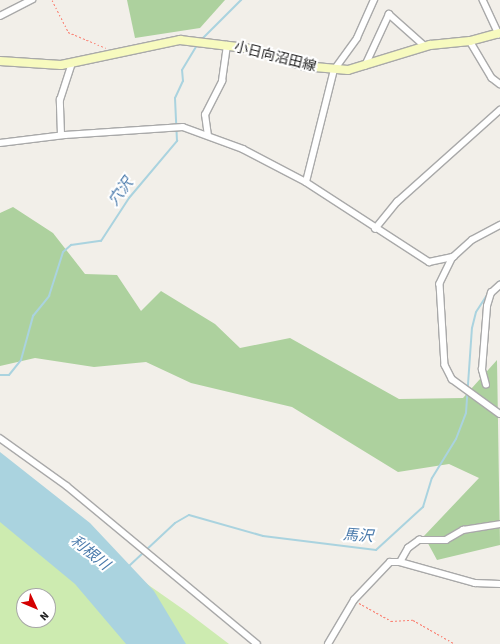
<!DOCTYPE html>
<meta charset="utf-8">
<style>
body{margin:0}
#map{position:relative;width:500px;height:644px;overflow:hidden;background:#f2efe9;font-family:"Source Sans 3","Noto Sans JP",sans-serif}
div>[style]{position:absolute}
.grass>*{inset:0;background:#cdebb0}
.forest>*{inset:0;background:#add19e}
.water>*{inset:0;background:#aad3df}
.stream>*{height:2px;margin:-1px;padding:0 1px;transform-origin:1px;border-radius:1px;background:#aad3df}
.path>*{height:1px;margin-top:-0.5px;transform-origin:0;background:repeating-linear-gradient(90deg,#fa8072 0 2px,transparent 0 4px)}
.roads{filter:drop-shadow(1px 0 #a9a9a9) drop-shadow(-1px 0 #a9a9a9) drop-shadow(0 1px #a9a9a9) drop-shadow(0 -1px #a9a9a9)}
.minor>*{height:5.5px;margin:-2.75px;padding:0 2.75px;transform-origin:2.75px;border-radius:2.75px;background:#fff}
.secondary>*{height:8px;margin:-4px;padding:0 4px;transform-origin:4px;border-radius:4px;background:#f7fabf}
span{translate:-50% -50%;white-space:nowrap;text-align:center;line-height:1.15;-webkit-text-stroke:4px #fff;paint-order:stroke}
.street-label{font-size:14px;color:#222}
.water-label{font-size:15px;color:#4a7aab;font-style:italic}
.north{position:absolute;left:16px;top:588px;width:40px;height:40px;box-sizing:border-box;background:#fff;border:1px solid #a7a7a7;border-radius:50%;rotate:134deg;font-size:11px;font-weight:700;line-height:16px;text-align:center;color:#222}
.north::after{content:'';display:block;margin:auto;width:14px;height:18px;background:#d40000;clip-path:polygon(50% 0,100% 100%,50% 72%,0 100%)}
</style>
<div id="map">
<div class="grass">
<div style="clip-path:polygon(evenodd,0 481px,187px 612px,229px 644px,0 644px,0 481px,24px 596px,48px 596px,48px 620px,24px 620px,24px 596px)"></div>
</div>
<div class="forest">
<div style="clip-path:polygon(127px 0,225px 0,200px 28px,135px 38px)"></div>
<div style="clip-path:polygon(13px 207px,53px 233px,85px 274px,117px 275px,141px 311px,161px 291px,215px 324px,240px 348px,290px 338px,399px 399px,463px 398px,497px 360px,500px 545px,437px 560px,424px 536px,479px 478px,449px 464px,398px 472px,292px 407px,191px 383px,146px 362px,94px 367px,35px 358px,0 366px,0 213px)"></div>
</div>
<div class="water">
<div style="clip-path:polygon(0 452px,90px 523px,154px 591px,186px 644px,126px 644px,75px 584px,0 522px)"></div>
</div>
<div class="stream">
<div style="left:201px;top:40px;width:57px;rotate:-45deg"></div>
<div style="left:493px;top:287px;width:9px;rotate:-41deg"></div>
<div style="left:0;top:375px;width:9px"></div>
<div style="left:9px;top:375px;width:19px;rotate:-51deg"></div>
<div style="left:21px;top:360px;width:46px;rotate:-74.7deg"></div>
<div style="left:33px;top:316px;width:26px;rotate:-51deg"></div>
<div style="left:49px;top:296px;width:46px;rotate:-72.3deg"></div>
<div style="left:63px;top:252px;width:11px;rotate:-41deg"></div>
<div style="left:71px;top:245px;width:30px;rotate:-8deg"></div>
<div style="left:101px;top:241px;width:51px;rotate:-56.9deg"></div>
<div style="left:129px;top:198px;width:75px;rotate:-49.9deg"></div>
<div style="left:177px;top:141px;width:43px;rotate:-92.7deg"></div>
<div style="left:175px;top:98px;width:19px;rotate:-65deg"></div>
<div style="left:183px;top:81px;width:11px;rotate:-95deg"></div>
<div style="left:182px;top:70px;width:29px;rotate:-59deg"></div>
<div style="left:129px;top:566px;width:63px;rotate:-43.1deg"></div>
<div style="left:175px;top:523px;width:16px;rotate:-30deg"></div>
<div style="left:189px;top:515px;width:77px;rotate:15.8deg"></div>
<div style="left:263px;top:536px;width:114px;rotate:7.1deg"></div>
<div style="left:376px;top:550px;width:64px;rotate:-42.5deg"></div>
<div style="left:423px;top:507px;width:30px;rotate:-73deg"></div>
<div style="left:432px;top:478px;width:46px;rotate:-58.4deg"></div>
<div style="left:456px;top:439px;width:28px;rotate:-69deg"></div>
<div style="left:466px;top:413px;width:85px;rotate:-86deg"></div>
<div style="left:472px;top:328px;width:16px;rotate:-76deg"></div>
<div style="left:476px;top:312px;width:24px;rotate:-57deg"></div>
</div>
<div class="path">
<div style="left:52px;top:0;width:36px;rotate:63deg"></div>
<div style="left:68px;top:32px;width:41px;rotate:22.8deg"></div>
<div style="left:359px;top:603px;width:37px;rotate:29deg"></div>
<div style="left:391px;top:621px;width:22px;rotate:-3deg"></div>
<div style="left:413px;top:620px;width:48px;rotate:29.7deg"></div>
</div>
<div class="roads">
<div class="minor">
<div style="left:483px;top:0;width:38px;rotate:65deg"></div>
<div style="left:0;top:16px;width:36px;rotate:-27deg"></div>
<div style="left:470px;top:41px;width:43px;rotate:59.3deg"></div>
<div style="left:492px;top:78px;width:10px;rotate:37deg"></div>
<div style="left:365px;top:66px;width:57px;rotate:-65.2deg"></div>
<div style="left:389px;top:14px;width:48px;rotate:41.6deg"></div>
<div style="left:61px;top:135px;width:35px;rotate:-92deg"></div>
<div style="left:60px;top:100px;width:38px;rotate:-72deg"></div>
<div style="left:208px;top:136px;width:21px;rotate:-98deg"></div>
<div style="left:205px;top:115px;width:38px;rotate:-63deg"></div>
<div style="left:222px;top:81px;width:36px;rotate:-82deg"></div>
<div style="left:0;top:143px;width:65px;rotate:-7deg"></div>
<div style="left:65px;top:135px;width:118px;rotate:-3.9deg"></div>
<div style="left:183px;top:127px;width:64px;rotate:20.1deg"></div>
<div style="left:243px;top:149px;width:71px;rotate:27.6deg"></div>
<div style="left:306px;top:182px;width:147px;rotate:33deg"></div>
<div style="left:429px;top:262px;width:25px;rotate:-12deg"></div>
<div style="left:453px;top:257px;width:25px;rotate:-42deg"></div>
<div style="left:472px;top:240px;width:32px;rotate:-28deg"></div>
<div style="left:306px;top:182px;width:115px;rotate:-76deg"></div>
<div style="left:334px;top:70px;width:39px;rotate:-54deg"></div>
<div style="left:357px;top:38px;width:42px;rotate:-65.9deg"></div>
<div style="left:375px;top:229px;width:35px;rotate:-51deg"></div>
<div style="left:397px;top:202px;width:138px;rotate:-41.8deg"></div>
<div style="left:453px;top:257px;width:30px;rotate:116deg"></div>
<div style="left:440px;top:284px;width:81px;rotate:86.5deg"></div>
<div style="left:445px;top:365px;width:16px;rotate:63deg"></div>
<div style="left:452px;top:379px;width:59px;rotate:36.1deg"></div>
<div style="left:486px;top:385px;width:16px;rotate:-105deg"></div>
<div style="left:482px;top:370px;width:64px;rotate:-85.5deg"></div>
<div style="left:487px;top:306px;width:14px;rotate:-73deg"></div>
<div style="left:491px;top:293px;width:12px;rotate:-42deg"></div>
<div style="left:0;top:438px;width:82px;rotate:35.6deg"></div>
<div style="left:67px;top:486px;width:247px;rotate:39.7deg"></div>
<div style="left:400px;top:562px;width:16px;rotate:-60deg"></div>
<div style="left:408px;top:548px;width:14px;rotate:-36deg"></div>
<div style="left:419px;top:540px;width:27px"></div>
<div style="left:446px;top:540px;width:20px;rotate:-30deg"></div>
<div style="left:463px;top:530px;width:37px;rotate:-9deg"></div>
<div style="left:328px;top:644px;width:51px;rotate:-59.4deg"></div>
<div style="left:354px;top:600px;width:52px;rotate:-46.5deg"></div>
<div style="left:390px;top:562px;width:10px"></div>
<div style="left:400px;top:562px;width:78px;rotate:15.6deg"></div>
<div style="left:475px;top:583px;width:25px;rotate:2deg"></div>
</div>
<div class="secondary">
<div style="left:0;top:61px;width:61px;rotate:3.8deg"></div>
<div style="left:61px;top:65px;width:122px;rotate:-11.9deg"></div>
<div style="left:180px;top:40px;width:66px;rotate:6.9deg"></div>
<div style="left:246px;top:48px;width:61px;rotate:17.2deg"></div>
<div style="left:304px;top:66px;width:44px;rotate:5.2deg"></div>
<div style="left:348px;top:70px;width:86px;rotate:-17deg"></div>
<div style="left:430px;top:45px;width:40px;rotate:-5.7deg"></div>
<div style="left:470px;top:41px;width:31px;rotate:-15deg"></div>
</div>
</div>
<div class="street-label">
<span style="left:275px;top:57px;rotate:14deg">小日向沼田線</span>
</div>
<div class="water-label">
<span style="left:121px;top:192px;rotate:-54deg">穴沢</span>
<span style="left:358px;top:536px;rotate:4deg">馬沢</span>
<span style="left:90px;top:553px;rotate:39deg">利根川</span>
</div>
<div class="north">N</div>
</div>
